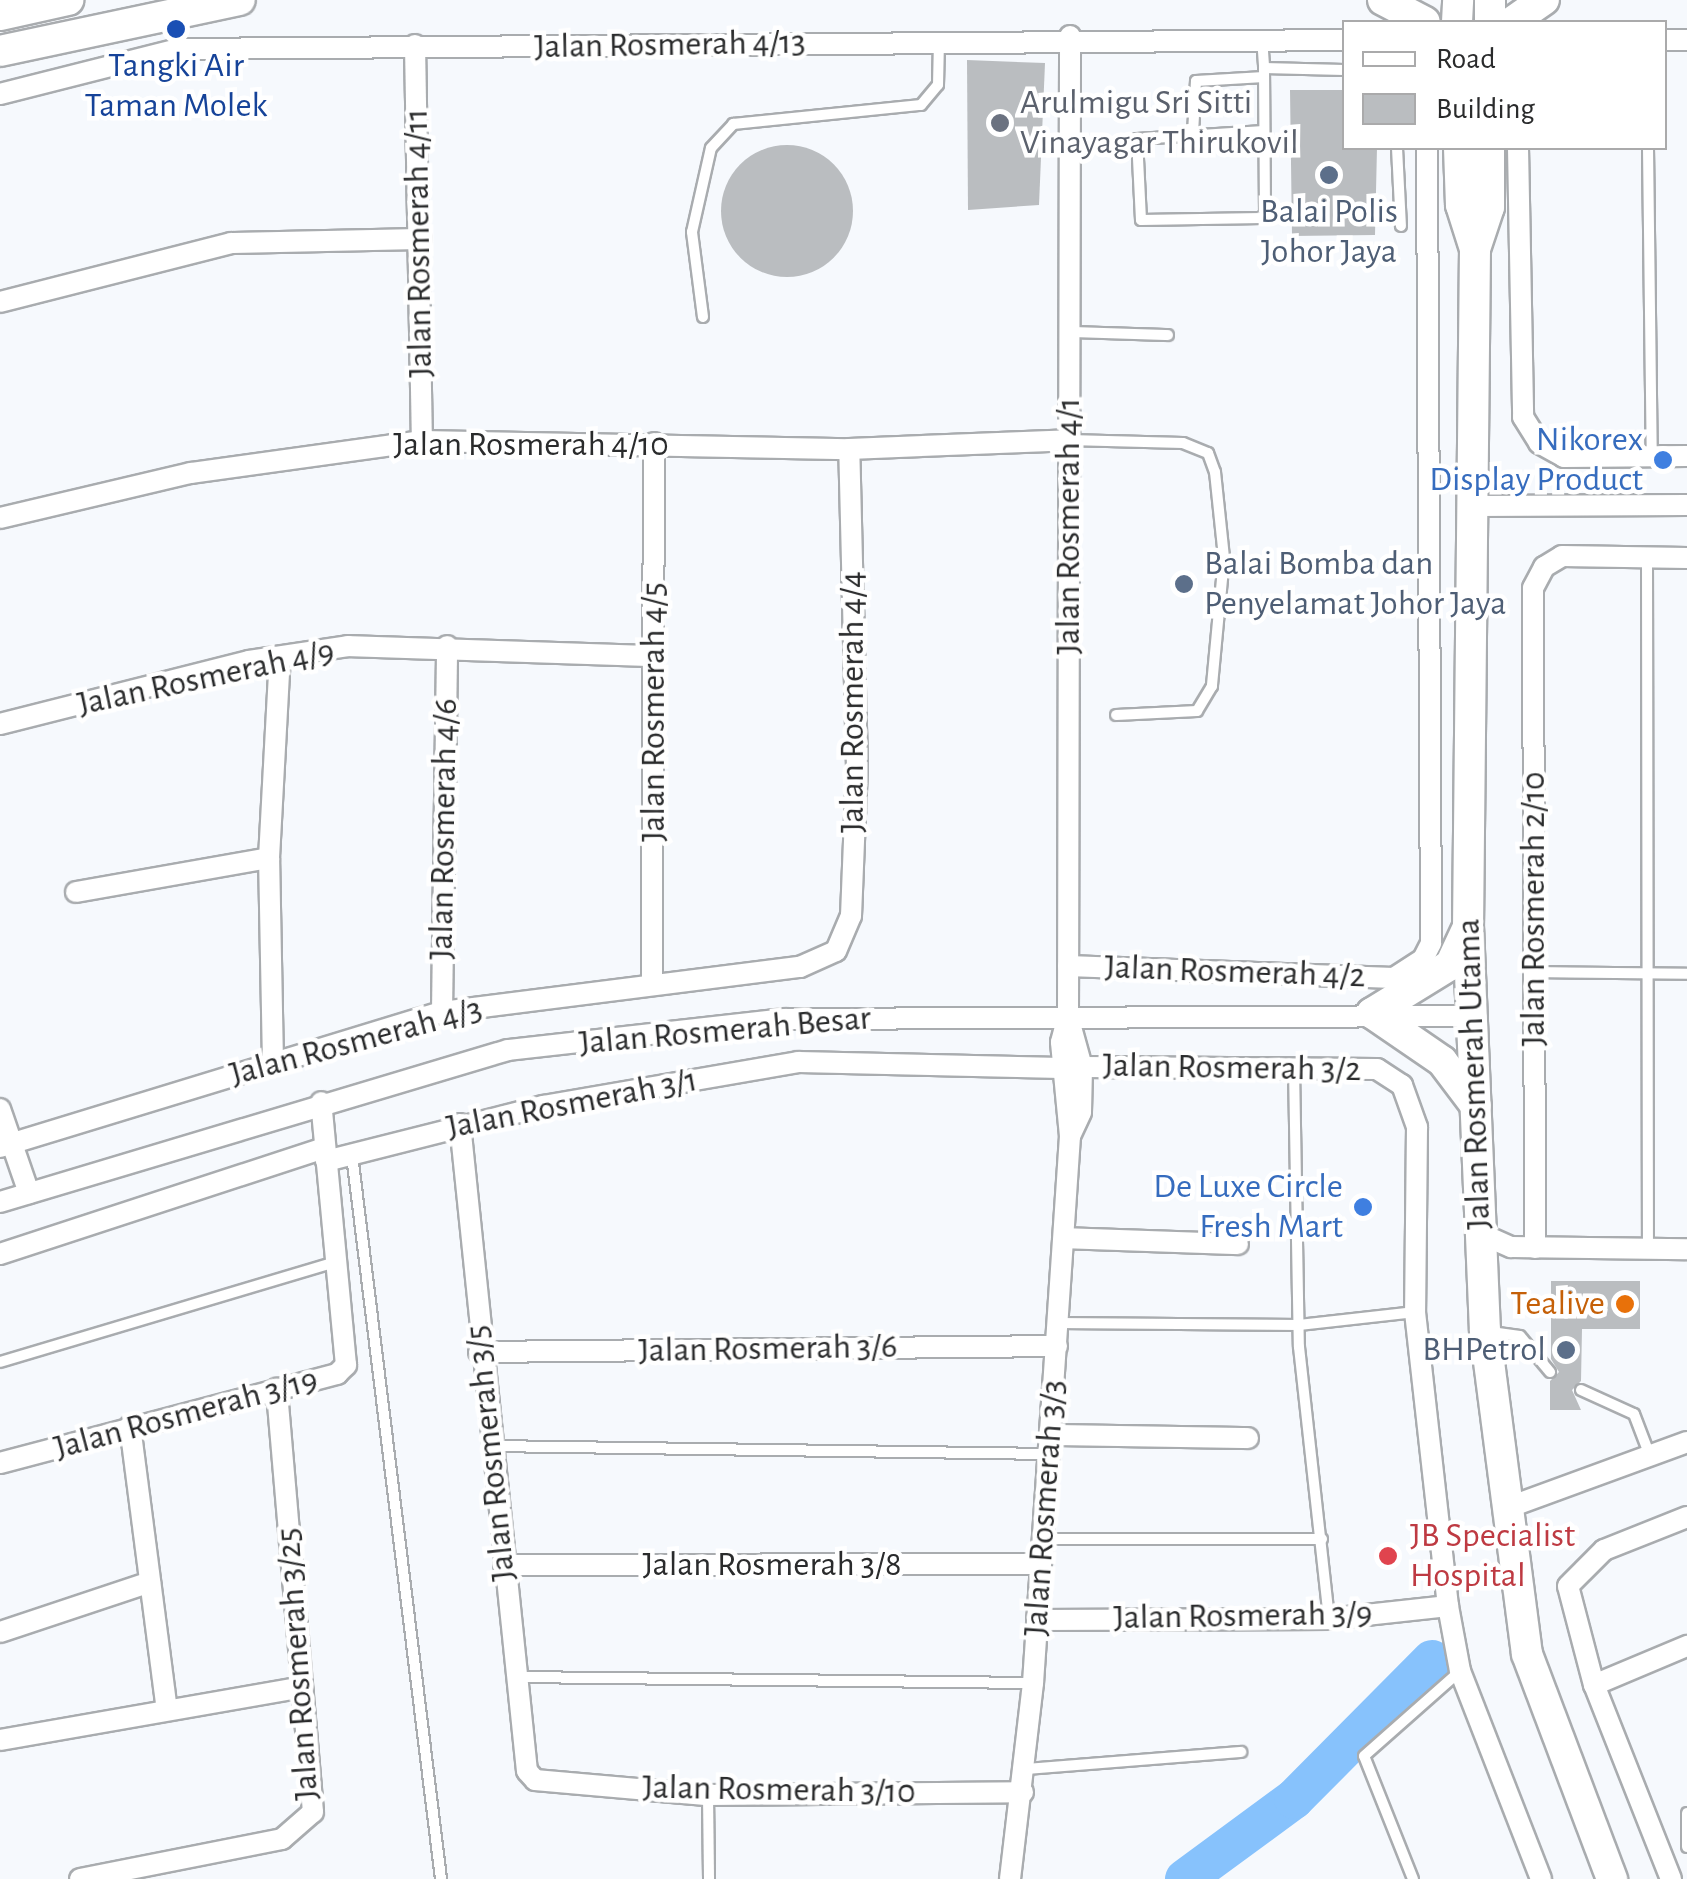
<!DOCTYPE html>
<style>
body{margin:0}
#map{position:relative;width:1687px;height:1879px;overflow:hidden;background:#f6f9fd;font-family:"Alegreya Sans",sans-serif}
div>[style]{position:absolute}
.river>*{height:40px;margin:-20px;padding:0 20px;transform-origin:20px;border-radius:20px;background:#87c2fc}
.building>*{inset:0;background:#babdc0}
.round{border-radius:50%}
.roads{filter:drop-shadow(2px 0 #a9acaf) drop-shadow(-2px 0 #a9acaf) drop-shadow(0 2px #a9acaf) drop-shadow(0 -2px #a9acaf)}
.service>*{height:10px;margin:-5px;padding:0 5px;transform-origin:5px;border-radius:5px;background:#fff}
.minor>*{height:20px;margin:-10px;padding:0 10px;transform-origin:10px;border-radius:10px;background:#fff}
.primary>*{height:30px;margin:-15px;padding:0 15px;transform-origin:15px;border-radius:15px;background:#fff}
.dots>*{width:28px;height:28px;translate:-50% -50%;box-sizing:border-box;border:5px solid #fff;border-radius:50%}
span{translate:-50% -50%;white-space:nowrap;text-align:center;line-height:1.15;-webkit-text-stroke:9px #fff;paint-order:stroke}
.street-label{font-size:35px;color:#2a2b2c}
.transit-label{font-size:35px;color:#164399}
.worship-label{font-size:35px;color:#5b616d}
.left{translate:0 -50%;text-align:left}
.service-label{font-size:35px;color:#4e5e75}
.right{translate:-100% -50%;text-align:right}
.shop-label{font-size:35px;color:#366cbe}
.food-label{font-size:35px;color:#c56008}
.health-label{font-size:35px;color:#be3a42}
.legend{position:absolute;left:1342px;top:20px;width:325px;height:130px;box-sizing:border-box;background:#fff;border:2px solid #aaaaab;margin:0;padding:12px 18px;list-style:none;font-size:30px;color:#2a2b2c}
.legend li{display:flex;align-items:center;gap:20px;height:50px}
.legend b{width:50px;border:2px solid #aaaaab}
</style>
<div id="map">
<div class="river">
<div style="left:1185px;top:1879px;width:135px;rotate:-36.3deg"></div>
<div style="left:1294px;top:1799px;width:196px;rotate:-45.2deg"></div>
</div>
<div class="building">
<div style="clip-path:polygon(967px 60px,1045px 63px,1039px 205px,968px 210px)"></div>
<div style="clip-path:polygon(1290px 90px,1344px 90px,1344px 148px,1377px 148px,1375px 235px,1292px 236px)"></div>
<div class="round" style="left:721px;top:145px;width:132px;height:132px"></div>
<div style="clip-path:polygon(1551px 1281px,1640px 1281px,1640px 1329px,1582px 1329px,1581px 1381px,1572px 1390px,1581px 1410px,1550px 1410px,1550px 1381px,1559px 1372px,1551px 1359px)"></div>
</div>
<div class="roads">
<div class="service">
<div style="left:1262px;top:37px;width:31px;rotate:86deg"></div>
<div style="left:1264px;top:68px;width:145px;rotate:89.6deg"></div>
<div style="left:1265px;top:213px;width:6px;rotate:121deg"></div>
<div style="left:1262px;top:218px;width:121px;rotate:179.1deg"></div>
<div style="left:1141px;top:220px;width:81px;rotate:-92.8deg"></div>
<div style="left:1137px;top:139px;width:127px;rotate:-3.6deg"></div>
<div style="left:1264px;top:68px;width:80px;rotate:1.4deg"></div>
<div style="left:1193px;top:133px;width:52px;rotate:-86.7deg"></div>
<div style="left:1196px;top:81px;width:68px;rotate:-3.4deg"></div>
<div style="left:1397px;top:148px;width:78px;rotate:87.1deg"></div>
<div style="left:1648px;top:148px;width:307px;rotate:89.3deg"></div>
<div style="left:703px;top:317px;width:86px;rotate:-97.4deg"></div>
<div style="left:692px;top:232px;width:86px;rotate:-77.3deg"></div>
<div style="left:711px;top:148px;width:33px;rotate:-47deg"></div>
<div style="left:733px;top:124px;width:189px;rotate:-5.8deg"></div>
<div style="left:921px;top:105px;width:26px;rotate:-50deg"></div>
<div style="left:938px;top:85px;width:44px;rotate:-88.7deg"></div>
<div style="left:1070px;top:332px;width:98px;rotate:1.8deg"></div>
<div style="left:1069px;top:440px;width:114px;rotate:1.5deg"></div>
<div style="left:1183px;top:443px;width:27px;rotate:22deg"></div>
<div style="left:1208px;top:453px;width:20px;rotate:70deg"></div>
<div style="left:1215px;top:472px;width:86px;rotate:84deg"></div>
<div style="left:1224px;top:558px;width:129px;rotate:95.4deg"></div>
<div style="left:1212px;top:686px;width:29px;rotate:121deg"></div>
<div style="left:1197px;top:711px;width:81px;rotate:177.2deg"></div>
<div style="left:1647px;top:558px;width:691px;rotate:89.92deg"></div>
<div style="left:1534px;top:972px;width:153px;rotate:0.7deg"></div>
<div style="left:1294px;top:1068px;width:279px;rotate:89deg"></div>
<div style="left:1299px;top:1347px;width:273px;rotate:83.7deg"></div>
<div style="left:352px;top:1155px;width:729px;rotate:82.99deg"></div>
<div style="left:1058px;top:1323px;width:241px;rotate:0.5deg"></div>
<div style="left:1299px;top:1325px;width:117px;rotate:-6.4deg"></div>
<div style="left:1491px;top:1332px;width:29px;rotate:8deg"></div>
<div style="left:1520px;top:1336px;width:47px;rotate:50.2deg"></div>
<div style="left:0;top:1362px;width:346px;rotate:-16.6deg"></div>
<div style="left:1581px;top:1390px;width:58px;rotate:24.4deg"></div>
<div style="left:1634px;top:1414px;width:45px;rotate:69.1deg"></div>
<div style="left:491px;top:1446px;width:558px;rotate:0.82deg"></div>
<div style="left:1043px;top:1539px;width:279px"></div>
<div style="left:518px;top:1677px;width:515px;rotate:0.67deg"></div>
<div style="left:1025px;top:1769px;width:217px;rotate:-4.5deg"></div>
<div style="left:708px;top:1795px;width:84px;rotate:89.3deg"></div>
<div style="left:1687px;top:1813px;width:34px;rotate:90deg"></div>
<div style="left:1413px;top:1879px;width:132px;rotate:-111.7deg"></div>
<div style="left:1364px;top:1756px;width:128px;rotate:-41.5deg"></div>
</div>
<div class="minor">
<div style="left:1664px;top:40px;width:23px"></div>
<div style="left:415px;top:45px;width:396px;rotate:89deg"></div>
<div style="left:0;top:94px;width:184px;rotate:-14.2deg"></div>
<div style="left:178px;top:49px;width:1166px;rotate:-0.44deg"></div>
<div style="left:1518px;top:148px;width:269px;rotate:88.9deg"></div>
<div style="left:1523px;top:417px;width:31px;rotate:58deg"></div>
<div style="left:1539px;top:443px;width:29px;rotate:29deg"></div>
<div style="left:1564px;top:457px;width:123px;rotate:-0.5deg"></div>
<div style="left:0;top:302px;width:238px;rotate:-14.3deg"></div>
<div style="left:231px;top:243px;width:190px;rotate:-1.2deg"></div>
<div style="left:1475px;top:506px;width:212px;rotate:-0.3deg"></div>
<div style="left:0;top:518px;width:196px;rotate:-13.3deg"></div>
<div style="left:191px;top:473px;width:233px;rotate:-7.9deg"></div>
<div style="left:422px;top:441px;width:427px;rotate:1.1deg"></div>
<div style="left:849px;top:449px;width:220px;rotate:-2.3deg"></div>
<div style="left:0;top:724px;width:257px;rotate:-14.2deg"></div>
<div style="left:249px;top:661px;width:100px;rotate:-8.6deg"></div>
<div style="left:348px;top:646px;width:306px;rotate:1.9deg"></div>
<div style="left:76px;top:892px;width:196px;rotate:-10deg"></div>
<div style="left:1068px;top:966px;width:326px;rotate:2.1deg"></div>
<div style="left:1394px;top:978px;width:35px;rotate:-33deg"></div>
<div style="left:1423px;top:959px;width:18px;rotate:-63deg"></div>
<div style="left:1431px;top:943px;width:795px;rotate:-90.29deg"></div>
<div style="left:652px;top:980px;width:537px;rotate:-89.79deg"></div>
<div style="left:442px;top:1012px;width:366px;rotate:-89.2deg"></div>
<div style="left:273px;top:1063px;width:205px;rotate:-91.1deg"></div>
<div style="left:269px;top:858px;width:201px;rotate:-86.9deg"></div>
<div style="left:1082px;top:1067px;width:295px;rotate:0.4deg"></div>
<div style="left:1377px;top:1069px;width:30px;rotate:33deg"></div>
<div style="left:1402px;top:1085px;width:45px;rotate:70.3deg"></div>
<div style="left:1417px;top:1127px;width:185px;rotate:90.6deg"></div>
<div style="left:1415px;top:1312px;width:296px;rotate:83.6deg"></div>
<div style="left:1448px;top:1606px;width:66px;rotate:79.5deg"></div>
<div style="left:1460px;top:1671px;width:223px;rotate:68.7deg"></div>
<div style="left:0;top:1109px;width:89px;rotate:71deg"></div>
<div style="left:460px;top:1124px;width:650px;rotate:84.09deg"></div>
<div style="left:527px;top:1771px;width:12px;rotate:48deg"></div>
<div style="left:535px;top:1780px;width:174px;rotate:5deg"></div>
<div style="left:708px;top:1795px;width:315px;rotate:-0.5deg"></div>
<div style="left:1070px;top:1136px;width:94px;rotate:-95.5deg"></div>
<div style="left:1061px;top:1042px;width:27px;rotate:-75deg"></div>
<div style="left:1068px;top:1016px;width:980px;rotate:-89.88deg"></div>
<div style="left:0;top:1147px;width:462px;rotate:-17deg"></div>
<div style="left:442px;top:1012px;width:361px;rotate:-7.2deg"></div>
<div style="left:800px;top:967px;width:39px;rotate:-24deg"></div>
<div style="left:836px;top:951px;width:38px;rotate:-67deg"></div>
<div style="left:851px;top:916px;width:149px;rotate:-87.7deg"></div>
<div style="left:857px;top:767px;width:318px;rotate:-91.4deg"></div>
<div style="left:326px;top:1161px;width:225px;rotate:-14.2deg"></div>
<div style="left:544px;top:1106px;width:258px;rotate:-9.8deg"></div>
<div style="left:798px;top:1062px;width:264px;rotate:1.3deg"></div>
<div style="left:0;top:1202px;width:530px;rotate:-16.66deg"></div>
<div style="left:508px;top:1050px;width:278px;rotate:-6.4deg"></div>
<div style="left:784px;top:1019px;width:688px;rotate:-0.25deg"></div>
<div style="left:1479px;top:1233px;width:35px;rotate:24deg"></div>
<div style="left:1511px;top:1247px;width:176px;rotate:0.7deg"></div>
<div style="left:1064px;top:1238px;width:174px;rotate:2deg"></div>
<div style="left:1535px;top:1248px;width:660px;rotate:-90.17deg"></div>
<div style="left:1533px;top:588px;width:24px;rotate:-62deg"></div>
<div style="left:1544px;top:567px;width:21px;rotate:-31deg"></div>
<div style="left:1562px;top:556px;width:125px;rotate:0.9deg"></div>
<div style="left:0;top:1254px;width:341px;rotate:-18.1deg"></div>
<div style="left:479px;top:1352px;width:578px;rotate:-0.59deg"></div>
<div style="left:130px;top:1426px;width:286px;rotate:82.6deg"></div>
<div style="left:1051px;top:1435px;width:197px;rotate:0.9deg"></div>
<div style="left:0;top:1463px;width:349px;rotate:-14.8deg"></div>
<div style="left:337px;top:1374px;width:13px;rotate:-45deg"></div>
<div style="left:346px;top:1365px;width:264px;rotate:-95.4deg"></div>
<div style="left:1504px;top:1509px;width:195px;rotate:-20.1deg"></div>
<div style="left:504px;top:1565px;width:535px;rotate:-0.11deg"></div>
<div style="left:1037px;top:1620px;width:292px;rotate:-0.2deg"></div>
<div style="left:1329px;top:1619px;width:120px;rotate:-6.2deg"></div>
<div style="left:0;top:1632px;width:158px;rotate:-18.4deg"></div>
<div style="left:1594px;top:1685px;width:101px;rotate:-22.8deg"></div>
<div style="left:0;top:1740px;width:303px;rotate:-9.9deg"></div>
<div style="left:80px;top:1879px;width:206px;rotate:-11.2deg"></div>
<div style="left:282px;top:1839px;width:41px;rotate:-41.1deg"></div>
<div style="left:313px;top:1812px;width:425px;rotate:-94.9deg"></div>
<div style="left:1010px;top:1879px;width:197px;rotate:-83.3deg"></div>
<div style="left:1033px;top:1683px;width:548px;rotate:-86.13deg"></div>
<div style="left:1070px;top:1136px;width:26px;rotate:-65deg"></div>
<div style="left:1081px;top:1112px;width:45px;rotate:-88.7deg"></div>
<div style="left:1082px;top:1067px;width:53px;rotate:-105.4deg"></div>
<div style="left:1671px;top:1879px;width:209px;rotate:-111.6deg"></div>
<div style="left:1594px;top:1685px;width:102px;rotate:-104.7deg"></div>
<div style="left:1568px;top:1586px;width:51px;rotate:-45deg"></div>
<div style="left:1604px;top:1550px;width:89px;rotate:-21.7deg"></div>
</div>
<div class="primary">
<div style="left:1383px;top:0;width:47px;rotate:27.6deg"></div>
<div style="left:1490px;top:0;width:22px;rotate:90deg"></div>
<div style="left:0;top:15px;width:70px;rotate:-12.4deg"></div>
<div style="left:1457px;top:22px;width:22px;rotate:-87deg"></div>
<div style="left:1512px;top:22px;width:39px;rotate:-35deg"></div>
<div style="left:0;top:51px;width:245px;rotate:-12deg"></div>
<div style="left:1459px;top:148px;width:57px;rotate:88deg"></div>
<div style="left:1461px;top:205px;width:46px;rotate:72.3deg"></div>
<div style="left:1475px;top:249px;width:677px;rotate:90.59deg"></div>
<div style="left:1468px;top:926px;width:405px;rotate:87.6deg"></div>
<div style="left:1485px;top:1331px;width:326px;rotate:82.6deg"></div>
<div style="left:1527px;top:1654px;width:241px;rotate:69.3deg"></div>
<div style="left:1475px;top:249px;width:44px;rotate:-71.6deg"></div>
<div style="left:1489px;top:207px;width:59px;rotate:-90deg"></div>
<div style="left:1467px;top:929px;width:40px;rotate:115deg"></div>
<div style="left:1450px;top:965px;width:92px;rotate:148.4deg"></div>
<div style="left:1372px;top:1013px;width:85px;rotate:34.4deg"></div>
<div style="left:1442px;top:1061px;width:56px;rotate:52.9deg"></div>
</div>
</div>
<div class="dots">
<div style="left:176px;top:29px;background:#1a4fb4"></div>
<div style="left:1000px;top:123px;background:#6b7280"></div>
<div style="left:1329px;top:175px;background:#5c6f8a"></div>
<div style="left:1663px;top:460px;background:#3f7fe0"></div>
<div style="left:1184px;top:584px;background:#5c6f8a"></div>
<div style="left:1363px;top:1207px;background:#3f7fe0"></div>
<div style="left:1625px;top:1304px;background:#e8710a"></div>
<div style="left:1566px;top:1350px;background:#5c6f8a"></div>
<div style="left:1388px;top:1556px;background:#e0444e"></div>
</div>
<div class="street-label">
<span style="left:670px;top:45px;rotate:-1deg">Jalan Rosmerah 4/13</span>
<span style="left:419px;top:243px;rotate:-91deg">Jalan Rosmerah 4/11</span>
<span style="left:531px;top:445px">Jalan Rosmerah 4/10</span>
<span style="left:1069px;top:526px;rotate:-90deg">Jalan Rosmerah 4/1</span>
<span style="left:206px;top:678px;rotate:-12deg">Jalan Rosmerah 4/9</span>
<span style="left:853px;top:702px;rotate:-90deg">Jalan Rosmerah 4/4</span>
<span style="left:654px;top:712px;rotate:-90deg">Jalan Rosmerah 4/5</span>
<span style="left:444px;top:829px;rotate:-89deg">Jalan Rosmerah 4/6</span>
<span style="left:1534px;top:909px;rotate:-90deg">Jalan Rosmerah 2/10</span>
<span style="left:1235px;top:972px;rotate:2deg">Jalan Rosmerah 4/2</span>
<span style="left:725px;top:1031px;rotate:-5deg">Jalan Rosmerah Besar</span>
<span style="left:356px;top:1042px;rotate:-15deg">Jalan Rosmerah 4/3</span>
<span style="left:1232px;top:1068px;rotate:1deg">Jalan Rosmerah 3/2</span>
<span style="left:1474px;top:1074px;rotate:-92deg">Jalan Rosmerah Utama</span>
<span style="left:572px;top:1104px;rotate:-11deg">Jalan Rosmerah 3/1</span>
<span style="left:768px;top:1349px;rotate:-1deg">Jalan Rosmerah 3/6</span>
<span style="left:186px;top:1414px;rotate:-15deg">Jalan Rosmerah 3/19</span>
<span style="left:491px;top:1453px;rotate:-96deg">Jalan Rosmerah 3/5</span>
<span style="left:1045px;top:1508px;rotate:-86deg">Jalan Rosmerah 3/3</span>
<span style="left:772px;top:1565px">Jalan Rosmerah 3/8</span>
<span style="left:1243px;top:1616px;rotate:-1deg">Jalan Rosmerah 3/9</span>
<span style="left:298px;top:1664px;rotate:-94deg">Jalan Rosmerah 3/25</span>
<span style="left:779px;top:1790px;rotate:1deg">Jalan Rosmerah 3/10</span>
</div>
<div class="transit-label">
<span style="left:176px;top:86px">Tangki Air<br>Taman Molek</span>
</div>
<div class="worship-label">
<span class="left" style="left:1020px;top:123px">Arulmigu Sri Sitti<br>Vinayagar Thirukovil</span>
</div>
<div class="service-label">
<span style="left:1329px;top:232px">Balai Polis<br>Johor Jaya</span>
<span class="left" style="left:1204px;top:584px">Balai Bomba dan<br>Penyelamat Johor Jaya</span>
<span class="right" style="left:1546px;top:1350px">BHPetrol</span>
</div>
<div class="shop-label">
<span class="right" style="left:1643px;top:460px">Nikorex<br>Display Product</span>
<span class="right" style="left:1343px;top:1207px">De Luxe Circle<br>Fresh Mart</span>
</div>
<div class="food-label">
<span class="right" style="left:1605px;top:1304px">Tealive</span>
</div>
<div class="health-label">
<span class="left" style="left:1410px;top:1556px">JB Specialist<br>Hospital</span>
</div>
<ul class="legend">
<li><b style="height:12px;background:#fff"></b>Road</li>
<li><b style="height:28px;background:#babdc0"></b>Building</li>
</ul>
</div>
